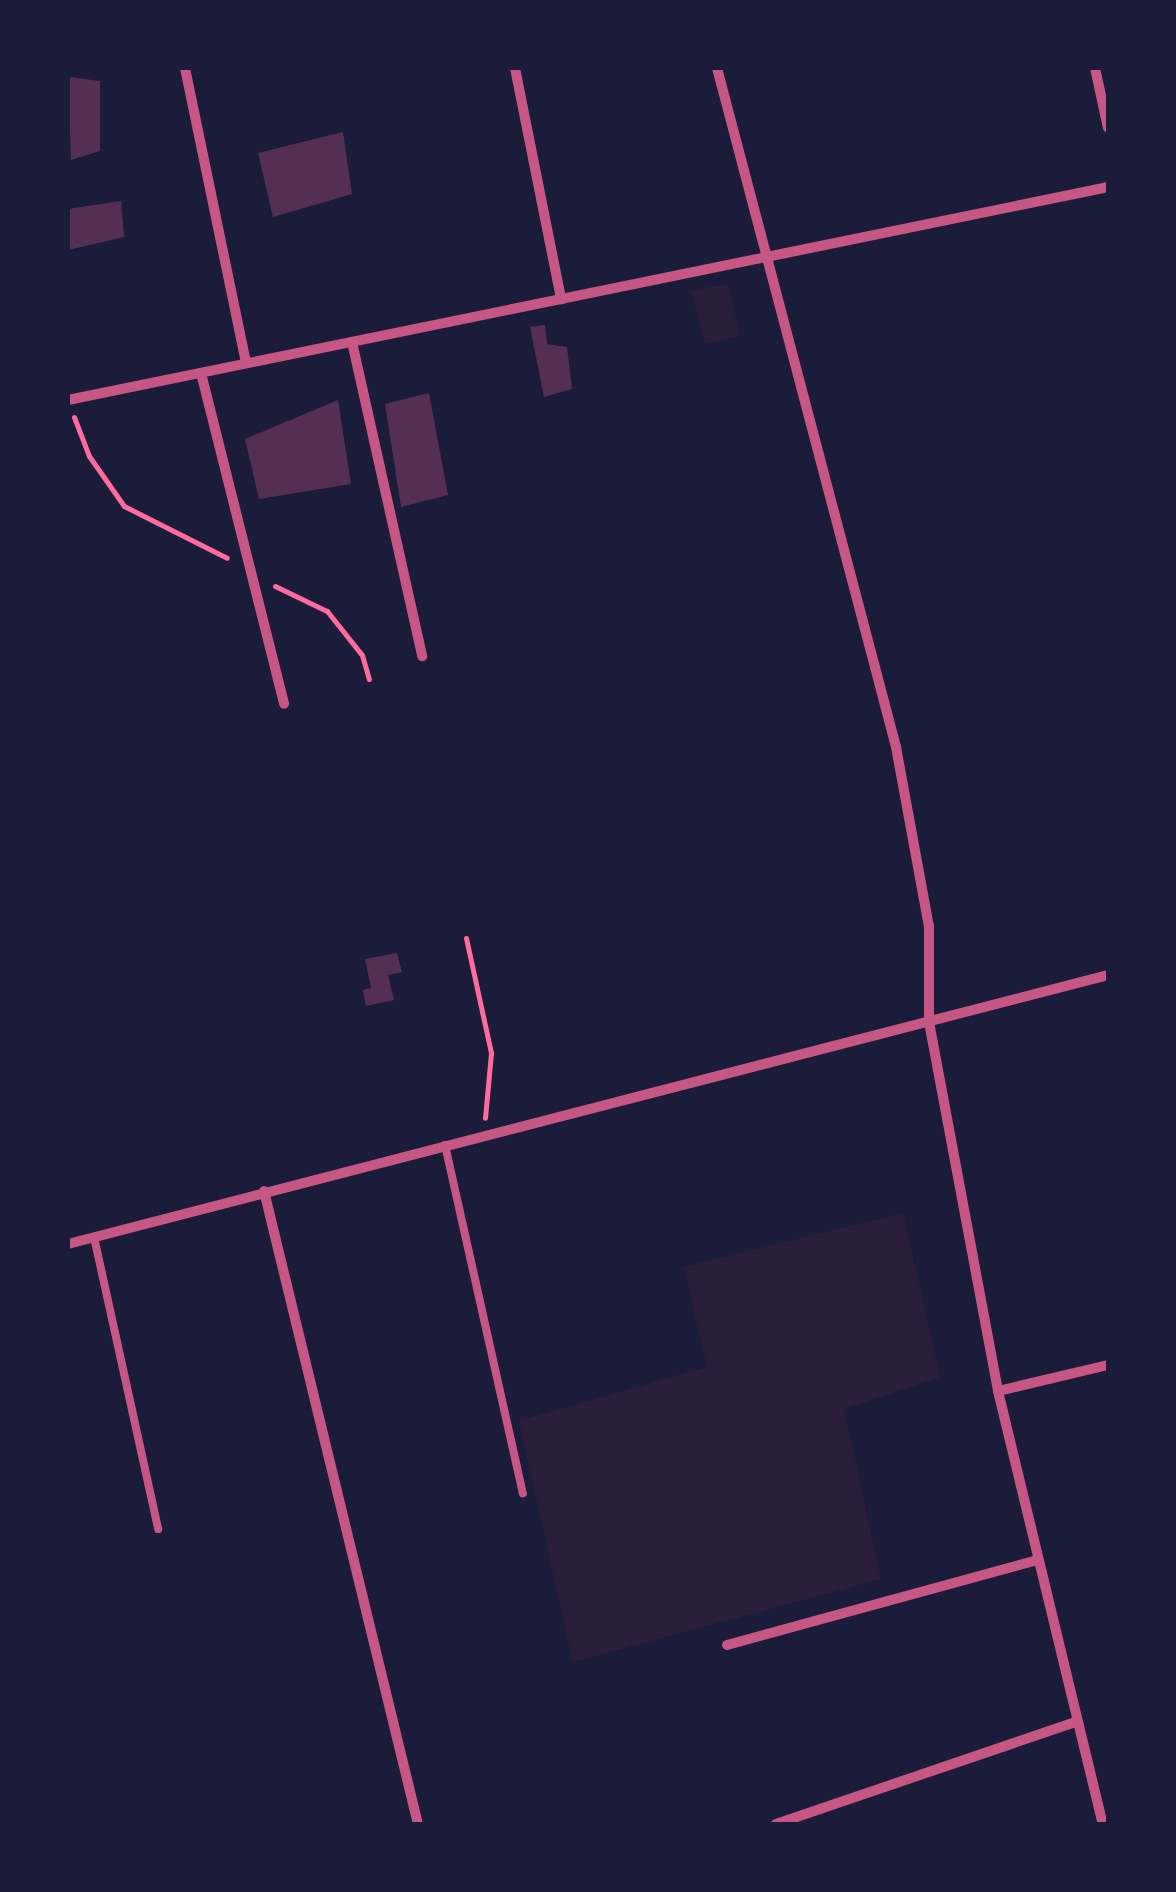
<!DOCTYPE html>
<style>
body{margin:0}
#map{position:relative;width:1176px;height:1892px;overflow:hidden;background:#1b1b3a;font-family:"Space Grotesk",sans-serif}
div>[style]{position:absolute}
.green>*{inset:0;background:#2a1e3b}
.building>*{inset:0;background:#542f53}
.path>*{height:5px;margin:-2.5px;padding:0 2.5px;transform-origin:2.5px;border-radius:2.5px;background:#ff6b9d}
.service>*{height:8px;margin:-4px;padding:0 4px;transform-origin:4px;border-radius:4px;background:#c65784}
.minor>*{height:10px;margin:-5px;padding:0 5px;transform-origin:5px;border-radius:5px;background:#c65784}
span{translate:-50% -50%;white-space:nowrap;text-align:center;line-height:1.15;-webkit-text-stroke:9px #1b1b3a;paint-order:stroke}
.frame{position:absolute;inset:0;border:70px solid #1b1b3a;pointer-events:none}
</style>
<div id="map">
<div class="green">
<div style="clip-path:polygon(728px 284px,740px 336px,705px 344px,691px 290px)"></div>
<div style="clip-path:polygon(903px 1213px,940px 1377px,844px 1409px,881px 1579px,573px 1662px,519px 1421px,707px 1367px,684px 1267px)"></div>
</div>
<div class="building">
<div style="clip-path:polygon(68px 77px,100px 81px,100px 151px,71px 160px)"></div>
<div style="clip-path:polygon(343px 132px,352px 194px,273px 217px,258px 153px)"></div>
<div style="clip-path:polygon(121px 201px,124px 237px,68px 250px,68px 209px)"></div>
<div style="clip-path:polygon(545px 325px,547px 344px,567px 347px,572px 389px,544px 397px,530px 327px)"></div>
<div style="clip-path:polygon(429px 393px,448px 495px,401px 507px,385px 404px)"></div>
<div style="clip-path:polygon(338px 400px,351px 484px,259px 499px,245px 439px)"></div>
<div style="clip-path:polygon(397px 953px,402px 972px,388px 975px,394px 1000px,366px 1006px,363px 990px,371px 988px,365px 959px)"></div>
</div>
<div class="path">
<div style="left:74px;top:417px;width:42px;rotate:69deg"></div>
<div style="left:89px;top:456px;width:61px;rotate:55deg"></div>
<div style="left:124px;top:506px;width:115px;rotate:26.8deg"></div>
<div style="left:275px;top:586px;width:58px;rotate:25.7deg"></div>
<div style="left:327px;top:611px;width:56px;rotate:51.5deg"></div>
<div style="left:362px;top:655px;width:25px;rotate:74deg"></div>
<div style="left:466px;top:938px;width:118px;rotate:77.7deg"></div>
<div style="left:491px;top:1053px;width:65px;rotate:95.3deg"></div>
</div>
<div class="service">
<div style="left:445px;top:1145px;width:357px;rotate:77.4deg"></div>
<div style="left:94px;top:1237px;width:299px;rotate:77.6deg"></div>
</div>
<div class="minor">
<div style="left:185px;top:68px;width:301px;rotate:78.3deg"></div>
<div style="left:515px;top:68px;width:236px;rotate:78.7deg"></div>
<div style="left:717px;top:68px;width:702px;rotate:75.23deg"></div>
<div style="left:896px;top:747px;width:182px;rotate:79.6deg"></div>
<div style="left:929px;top:926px;width:96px;rotate:90deg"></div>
<div style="left:929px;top:1022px;width:375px;rotate:79.4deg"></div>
<div style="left:998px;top:1391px;width:446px;rotate:76.4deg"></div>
<div style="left:1095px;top:68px;width:61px;rotate:77.8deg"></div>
<div style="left:352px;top:342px;width:322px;rotate:77.4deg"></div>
<div style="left:201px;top:373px;width:341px;rotate:75.9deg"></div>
<div style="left:68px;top:400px;width:1062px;rotate:-11.57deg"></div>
<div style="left:264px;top:1191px;width:651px;rotate:76.33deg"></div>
<div style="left:68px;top:1244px;width:1074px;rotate:-14.5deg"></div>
<div style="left:998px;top:1391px;width:113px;rotate:-13.3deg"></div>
<div style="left:727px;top:1645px;width:322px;rotate:-15.3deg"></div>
<div style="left:776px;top:1824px;width:317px;rotate:-18.8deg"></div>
</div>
<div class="frame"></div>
</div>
